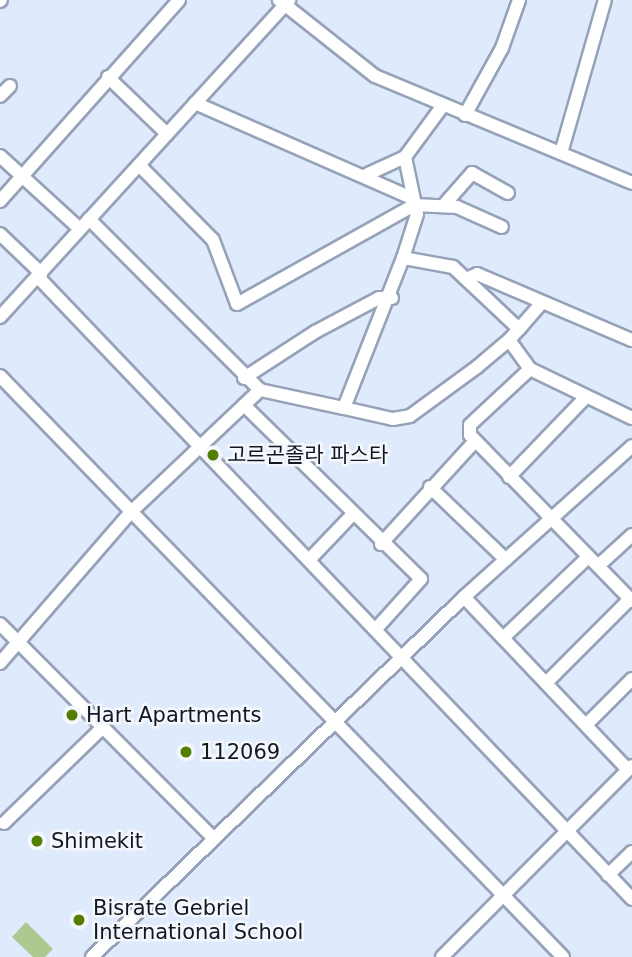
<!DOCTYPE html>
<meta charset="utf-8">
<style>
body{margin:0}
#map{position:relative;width:632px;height:957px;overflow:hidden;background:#dfeafd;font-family:"DejaVu Sans","Noto Sans KR",sans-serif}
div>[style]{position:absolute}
.green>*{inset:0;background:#adc98f}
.roads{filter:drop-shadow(2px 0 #95a2b7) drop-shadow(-2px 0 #95a2b7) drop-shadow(0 2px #95a2b7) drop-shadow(0 -2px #95a2b7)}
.minor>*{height:12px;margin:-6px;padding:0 6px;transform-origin:6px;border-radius:6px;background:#fff}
.dots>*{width:19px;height:19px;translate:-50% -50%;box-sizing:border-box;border:4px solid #f4f7fc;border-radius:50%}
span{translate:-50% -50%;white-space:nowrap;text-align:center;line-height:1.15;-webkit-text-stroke:5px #f4f7fc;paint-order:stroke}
.poi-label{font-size:21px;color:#131820}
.left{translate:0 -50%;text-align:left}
</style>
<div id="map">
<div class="green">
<div style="clip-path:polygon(26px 922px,53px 949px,45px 957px,33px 957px,12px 937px)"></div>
</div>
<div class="roads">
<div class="minor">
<div style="left:279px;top:0;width:122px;rotate:38.4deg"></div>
<div style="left:375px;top:76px;width:278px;rotate:22.6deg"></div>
<div style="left:0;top:1px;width:1px;rotate:-45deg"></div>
<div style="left:108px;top:77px;width:82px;rotate:44deg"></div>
<div style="left:0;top:96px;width:14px;rotate:-45deg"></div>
<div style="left:195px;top:103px;width:236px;rotate:23.7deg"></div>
<div style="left:465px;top:115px;width:77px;rotate:-61.1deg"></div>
<div style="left:502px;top:48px;width:51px;rotate:-70.5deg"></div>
<div style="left:561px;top:153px;width:159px;rotate:-74deg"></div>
<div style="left:0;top:156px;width:108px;rotate:42.4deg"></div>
<div style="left:139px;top:165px;width:105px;rotate:45.4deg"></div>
<div style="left:213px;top:240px;width:68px;rotate:69.4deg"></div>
<div style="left:237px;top:304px;width:203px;rotate:-29.2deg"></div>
<div style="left:414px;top:205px;width:43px;rotate:2.7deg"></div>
<div style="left:457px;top:207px;width:49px;rotate:24deg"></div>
<div style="left:368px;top:174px;width:41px;rotate:-24.7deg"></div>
<div style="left:405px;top:157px;width:61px;rotate:-53.7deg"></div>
<div style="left:0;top:201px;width:269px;rotate:-48.3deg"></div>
<div style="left:443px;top:206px;width:44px;rotate:-48.7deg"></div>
<div style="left:472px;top:173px;width:41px;rotate:29.1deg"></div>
<div style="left:0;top:234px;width:57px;rotate:43.6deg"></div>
<div style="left:403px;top:258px;width:46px;rotate:-72.3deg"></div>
<div style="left:417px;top:214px;width:58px;rotate:-101.9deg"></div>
<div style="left:38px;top:277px;width:860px;rotate:46.32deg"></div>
<div style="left:466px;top:279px;width:12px;rotate:-24deg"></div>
<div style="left:477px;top:274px;width:168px;rotate:23.1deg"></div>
<div style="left:0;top:317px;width:429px;rotate:-47.6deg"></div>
<div style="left:519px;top:329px;width:91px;rotate:-136.8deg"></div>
<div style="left:453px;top:267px;width:51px;rotate:-169.8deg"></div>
<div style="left:403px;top:258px;width:161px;rotate:111.5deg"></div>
<div style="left:344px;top:408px;width:50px;rotate:12.7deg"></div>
<div style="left:393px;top:419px;width:17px;rotate:-10deg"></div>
<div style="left:410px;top:416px;width:83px;rotate:-36.2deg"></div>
<div style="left:477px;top:367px;width:42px;rotate:-40.2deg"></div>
<div style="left:509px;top:340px;width:15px;rotate:-48deg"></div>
<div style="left:519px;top:329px;width:35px;rotate:-49deg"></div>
<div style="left:509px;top:340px;width:36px;rotate:54deg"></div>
<div style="left:530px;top:369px;width:113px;rotate:25.7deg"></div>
<div style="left:530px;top:369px;width:82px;rotate:137deg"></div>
<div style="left:470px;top:425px;width:10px;rotate:90deg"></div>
<div style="left:470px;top:435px;width:232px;rotate:45.7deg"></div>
<div style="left:0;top:376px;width:809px;rotate:45.9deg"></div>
<div style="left:244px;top:378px;width:85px;rotate:-32.9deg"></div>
<div style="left:315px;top:332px;width:72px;rotate:-28deg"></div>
<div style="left:379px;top:298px;width:13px"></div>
<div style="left:260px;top:390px;width:86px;rotate:12.1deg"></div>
<div style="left:244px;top:405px;width:248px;rotate:44.5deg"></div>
<div style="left:421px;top:579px;width:67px;rotate:132deg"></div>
<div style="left:509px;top:477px;width:108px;rotate:-46.1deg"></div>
<div style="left:430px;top:487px;width:105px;rotate:43.8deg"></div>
<div style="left:381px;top:544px;width:139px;rotate:-47.6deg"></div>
<div style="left:309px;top:560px;width:62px;rotate:-46.3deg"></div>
<div style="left:598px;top:566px;width:46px;rotate:-42.4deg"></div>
<div style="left:464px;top:597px;width:238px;rotate:46.5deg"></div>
<div style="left:0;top:624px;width:303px;rotate:45.1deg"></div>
<div style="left:503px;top:638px;width:117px;rotate:-43.6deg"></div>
<div style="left:0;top:663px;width:200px;rotate:-49.1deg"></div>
<div style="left:131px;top:512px;width:178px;rotate:-43.4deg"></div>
<div style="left:260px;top:390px;width:242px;rotate:-135deg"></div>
<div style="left:546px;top:683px;width:119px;rotate:-45deg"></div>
<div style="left:586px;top:725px;width:65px;rotate:-45deg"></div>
<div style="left:4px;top:823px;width:138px;rotate:-44.1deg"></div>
<div style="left:608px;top:875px;width:33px;rotate:-44deg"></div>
<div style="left:92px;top:957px;width:518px;rotate:-44.06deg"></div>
<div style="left:464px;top:597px;width:226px;rotate:-41.9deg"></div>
<div style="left:442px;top:957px;width:269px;rotate:-45.2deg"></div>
</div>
</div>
<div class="dots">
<div style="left:213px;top:455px;background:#537e00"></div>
<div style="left:72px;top:715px;background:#537e00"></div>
<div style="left:186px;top:752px;background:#537e00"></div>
<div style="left:37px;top:841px;background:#537e00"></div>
<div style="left:79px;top:920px;background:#537e00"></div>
</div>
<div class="poi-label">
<span class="left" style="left:227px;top:455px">고르곤졸라 파스타</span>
<span class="left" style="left:86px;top:715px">Hart Apartments</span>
<span class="left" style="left:200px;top:752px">112069</span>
<span class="left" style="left:51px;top:841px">Shimekit</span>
<span class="left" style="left:93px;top:920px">Bisrate Gebriel<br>International School</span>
</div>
</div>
